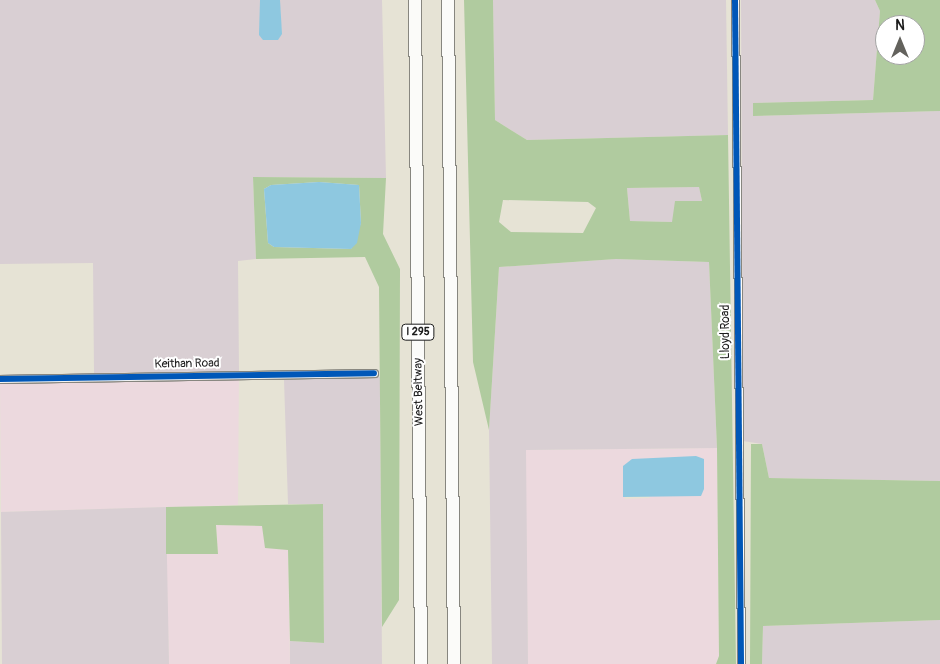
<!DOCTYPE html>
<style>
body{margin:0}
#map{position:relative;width:940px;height:664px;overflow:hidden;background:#e6e3d5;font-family:Pangolin,sans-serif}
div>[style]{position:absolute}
.built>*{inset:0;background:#ecd9de}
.industrial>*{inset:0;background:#d9cfd3}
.forest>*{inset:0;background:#b0cb9f}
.water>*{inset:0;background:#8ec8e0}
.roads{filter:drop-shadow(1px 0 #87867f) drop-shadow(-1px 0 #87867f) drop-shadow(0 1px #87867f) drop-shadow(0 -1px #87867f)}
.street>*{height:7px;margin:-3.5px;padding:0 3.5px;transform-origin:3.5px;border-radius:3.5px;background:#fbfbf9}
.highway>*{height:12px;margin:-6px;padding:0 6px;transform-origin:6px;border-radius:6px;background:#fbfbf9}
.cycleway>*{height:6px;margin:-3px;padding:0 3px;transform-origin:3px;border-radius:3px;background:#0057b8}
span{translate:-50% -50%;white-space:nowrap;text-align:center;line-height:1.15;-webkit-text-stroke:4px #fff;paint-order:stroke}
.shield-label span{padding:1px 4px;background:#fff;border:1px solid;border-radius:4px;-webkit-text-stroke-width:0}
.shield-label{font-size:11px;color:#1c1c1c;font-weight:700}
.street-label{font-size:12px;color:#1c1c1c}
.north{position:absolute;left:875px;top:15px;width:50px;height:50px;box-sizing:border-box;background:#fff;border:1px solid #a4a4a4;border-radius:50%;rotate:0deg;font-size:14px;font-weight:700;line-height:20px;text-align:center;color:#1c1c1c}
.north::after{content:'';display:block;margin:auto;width:18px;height:22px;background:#63625d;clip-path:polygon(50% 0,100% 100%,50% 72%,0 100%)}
</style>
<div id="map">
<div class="built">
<div style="clip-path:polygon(239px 371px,238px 505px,1px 512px,0 375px)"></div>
<div style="clip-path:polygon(evenodd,717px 448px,719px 656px,716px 664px,528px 664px,525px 450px,717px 448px,623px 466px,650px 498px,625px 499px,623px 466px)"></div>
<div style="clip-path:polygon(216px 525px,262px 526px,288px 549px,290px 664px,169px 664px,166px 554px,218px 554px)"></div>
</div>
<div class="industrial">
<div style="clip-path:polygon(0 0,382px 0,386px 178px,253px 177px,256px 259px,238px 261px,239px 371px,94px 373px,93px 263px,0 264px)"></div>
<div style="clip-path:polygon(493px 0,726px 0,728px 135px,527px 140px,495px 120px)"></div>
<div style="clip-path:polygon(741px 0,875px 0,880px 11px,873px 100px,753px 103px,753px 116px,940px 111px,940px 481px,769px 478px,762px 444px,743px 441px)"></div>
<div style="clip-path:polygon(699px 187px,702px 201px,672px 222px,630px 221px,627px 188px)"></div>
<div style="clip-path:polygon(616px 259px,709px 262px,717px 448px,526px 450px,528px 664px,492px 664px,489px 430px,499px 267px)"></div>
<div style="clip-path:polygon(380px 377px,382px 664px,290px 664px,290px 641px,324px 643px,323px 504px,288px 504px,284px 380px)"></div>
<div style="clip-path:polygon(166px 507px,169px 664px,2px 664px,1px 512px)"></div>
<div style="clip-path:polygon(940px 620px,940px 664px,762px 664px,763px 626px)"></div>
</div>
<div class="forest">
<div style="clip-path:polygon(evenodd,464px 0,493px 0,495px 120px,527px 140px,728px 135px,736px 664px,716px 664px,719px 656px,717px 448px,709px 262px,616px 259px,499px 267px,489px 430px,473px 362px,464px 0,699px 187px,702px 201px,675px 201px,672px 222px,630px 221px,627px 188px,699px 187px,464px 0,503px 200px,588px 202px,596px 208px,583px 233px,511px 232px,499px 222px,503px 200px)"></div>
<div style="clip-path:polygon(evenodd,875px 0,940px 0,940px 111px,753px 116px,753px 103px,873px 100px,880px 11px,875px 0,885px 25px,915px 25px,915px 55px,885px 55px,885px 25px)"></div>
<div style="clip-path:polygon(evenodd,253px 177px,386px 178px,383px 234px,400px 269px,399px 600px,382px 627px,379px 287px,365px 257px,256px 259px,253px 177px,319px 182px,359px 185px,361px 223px,351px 249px,274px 247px,268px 243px,264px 189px,271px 185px,319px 182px)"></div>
<div style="clip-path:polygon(751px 444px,762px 444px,769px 478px,940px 481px,940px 620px,763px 626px,762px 664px,750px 664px)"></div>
<div style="clip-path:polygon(323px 504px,324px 643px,290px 641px,288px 550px,265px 548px,262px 526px,216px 525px,218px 554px,166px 554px,166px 507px)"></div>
</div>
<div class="water">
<div style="clip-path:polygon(260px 0,280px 0,282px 34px,278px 40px,263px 40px,259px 35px)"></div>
<div style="clip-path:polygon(319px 182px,359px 185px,361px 223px,357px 243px,351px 249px,274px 247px,268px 243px,264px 189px,271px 185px)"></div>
<div style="clip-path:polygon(696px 456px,704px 459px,704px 489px,701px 496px,623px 497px,623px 466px,632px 459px)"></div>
</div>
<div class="roads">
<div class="street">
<div style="left:735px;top:0;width:664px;rotate:89.48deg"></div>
<div style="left:0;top:379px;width:374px;rotate:-0.9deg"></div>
</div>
<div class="highway">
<div style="left:415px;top:0;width:664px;rotate:89.48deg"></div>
<div style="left:448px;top:0;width:664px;rotate:89.48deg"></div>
</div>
</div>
<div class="cycleway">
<div style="left:735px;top:0;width:664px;rotate:89.48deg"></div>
<div style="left:0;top:379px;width:374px;rotate:-0.9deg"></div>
</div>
<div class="shield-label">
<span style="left:418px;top:332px">I 295</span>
</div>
<div class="street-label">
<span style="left:726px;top:332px;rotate:-90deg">Lloyd Road</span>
<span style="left:187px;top:364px;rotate:-1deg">Keithan Road</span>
<span style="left:419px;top:392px;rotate:-91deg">West Beltway</span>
</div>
<div class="north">N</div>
</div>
